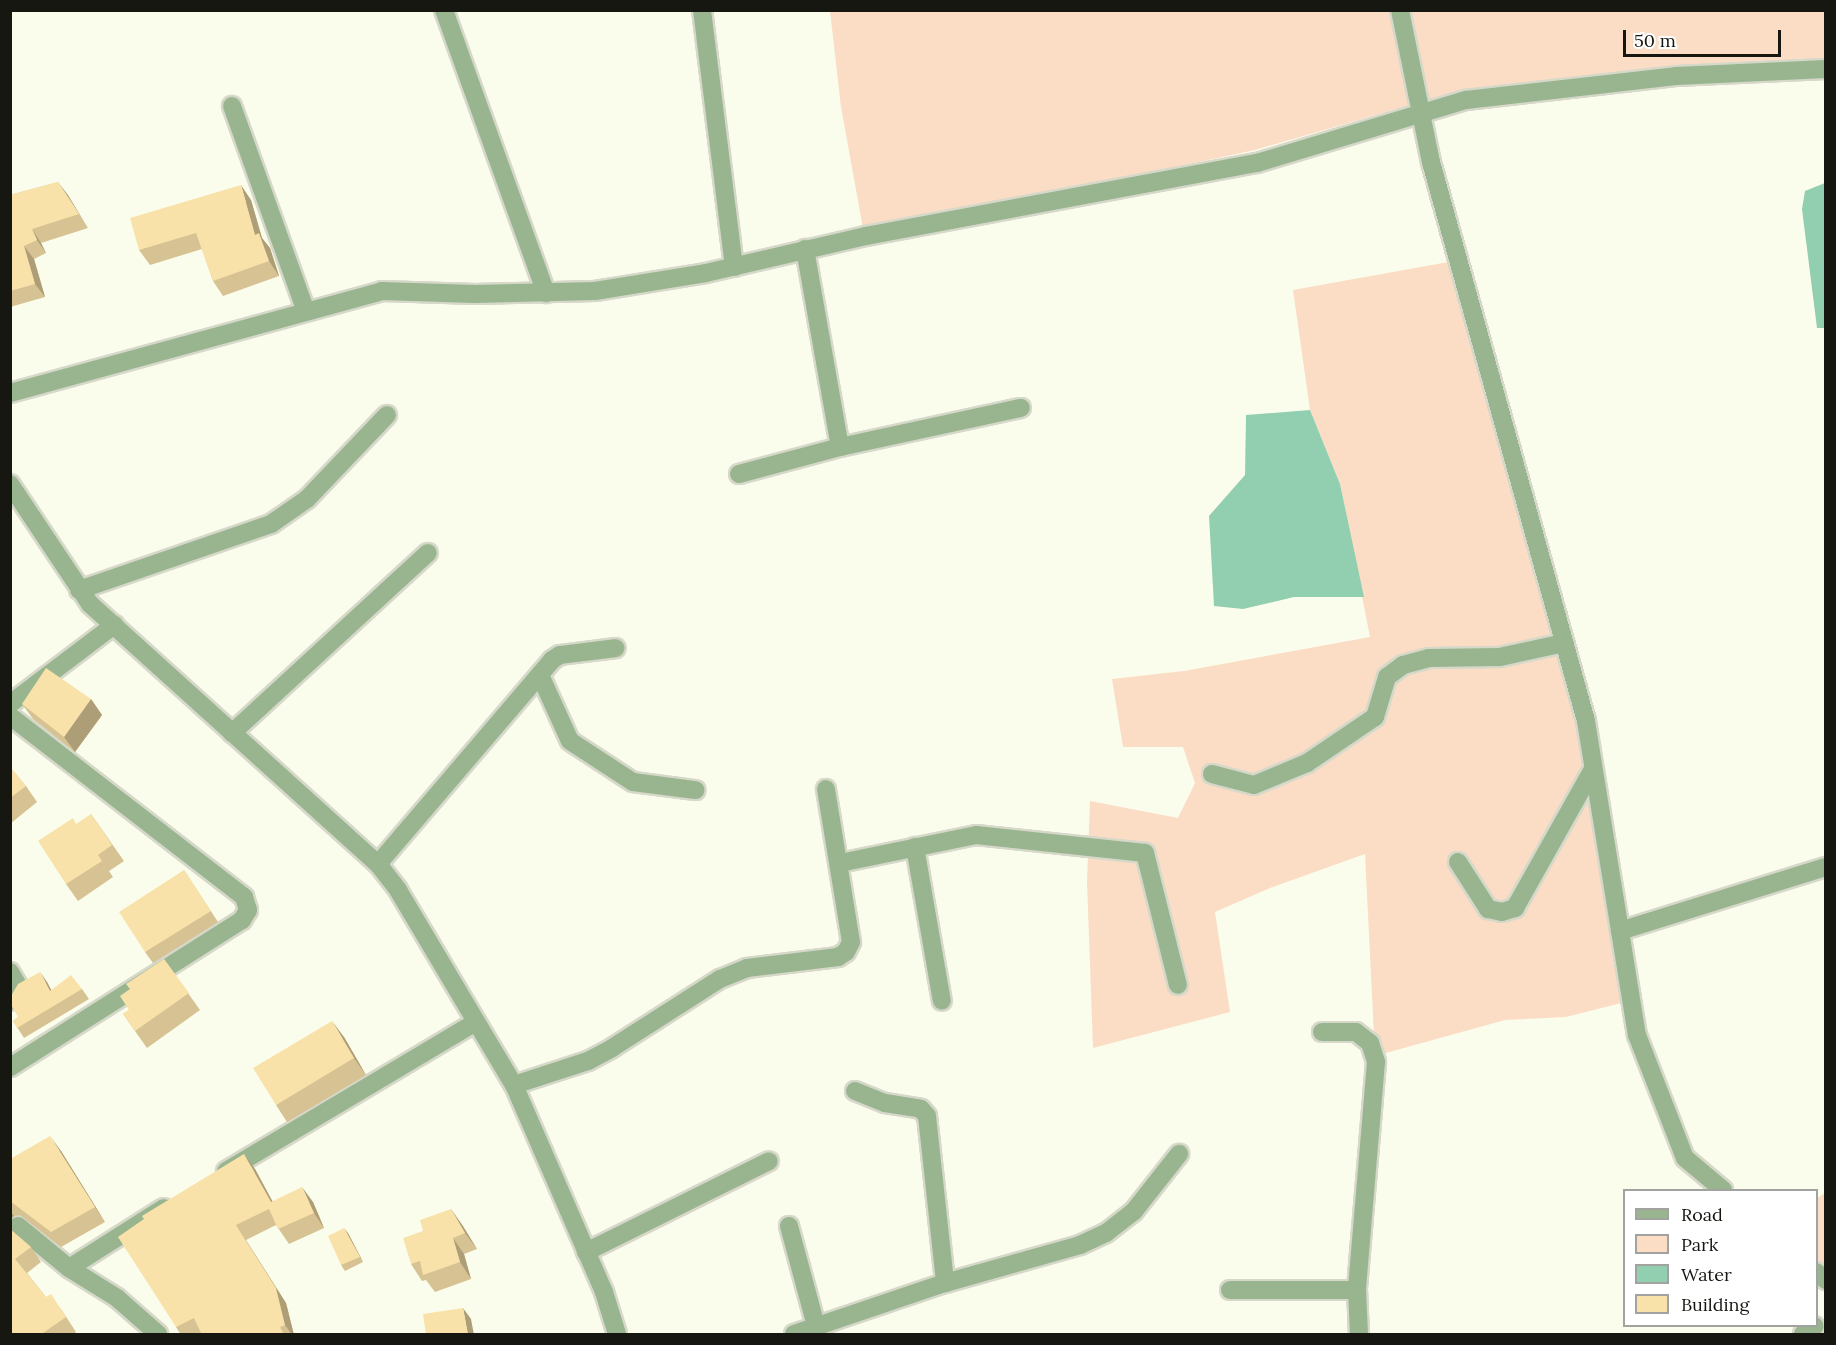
<!DOCTYPE html>
<style>
body{margin:0}
#map{position:relative;width:1836px;height:1345px;overflow:hidden;background:#fbfdec;font-family:Lora,serif}
div>[style]{position:absolute}
.green>*{inset:0;background:#faddc4}
.water>*{inset:0;background:#92ceb0}
.roads{filter:drop-shadow(2px 0 #d6d8c9) drop-shadow(-2px 0 #d6d8c9) drop-shadow(0 2px #d6d8c9) drop-shadow(0 -2px #d6d8c9)}
.minor>*{height:18px;margin:-9px;padding:0 9px;transform-origin:9px;border-radius:9px;background:#99b58f}
.wall>*{inset:0;background:#d6c292}
.shaded-wall>*{inset:0;background:#ae9e77}
.building>*{inset:0;background:#f9e2aa}
span{translate:-50% -50%;white-space:nowrap;text-align:center;line-height:1.15;-webkit-text-stroke:4.5px #fff;paint-order:stroke}
.frame{position:absolute;inset:0;border:12px solid #161711;pointer-events:none}
.legend{position:absolute;left:1623px;top:1189px;width:195px;height:138px;box-sizing:border-box;background:#fff;border:2px solid #a2a2a0;margin:0;padding:8px 10px;list-style:none;font-size:18px;color:#161711}
.legend li{display:flex;align-items:center;gap:12px;height:30px}
.legend b{width:30px;border:2px solid #a2a2a0}
.scale{position:absolute;left:1623px;top:30px;width:158px;height:27px;box-sizing:border-box;border:3px solid #161711;border-top:0;padding-left:8px;font-size:18px;line-height:21px;white-space:nowrap;color:#161711;-webkit-text-stroke:4px #fff;paint-order:stroke}
</style>
<div id="map">
<div class="green">
<div style="clip-path:polygon(830px 11px,1825px 11px,1825px 63px,1678px 70px,1494px 87px,1417px 103px,1255px 150px,864px 234px,841px 107px)"></div>
<div style="clip-path:polygon(1454px 261px,1543px 587px,1577px 728px,1614px 926px,1633px 1000px,1566px 1017px,1505px 1020px,1375px 1056px,1365px 854px,1270px 888px,1215px 912px,1230px 1012px,1093px 1048px,1087px 882px,1090px 801px,1178px 818px,1195px 783px,1183px 747px,1123px 747px,1112px 679px,1184px 671px,1370px 637px,1340px 484px,1310px 410px,1293px 290px)"></div>
<div style="clip-path:polygon(1825px 1193px,1825px 1280px,1817px 1272px,1817px 1198px)"></div>
</div>
<div class="water">
<div style="clip-path:polygon(1825px 183px,1825px 328px,1817px 328px,1802px 209px,1805px 191px)"></div>
<div style="clip-path:polygon(1310px 410px,1340px 484px,1364px 597px,1294px 597px,1243px 609px,1214px 606px,1209px 516px,1245px 475px,1246px 415px)"></div>
</div>
<div class="roads">
<div class="minor">
<div style="left:444px;top:10px;width:301px;rotate:70.2deg"></div>
<div style="left:702px;top:10px;width:259px;rotate:82.9deg"></div>
<div style="left:1400px;top:10px;width:155px;rotate:78.5deg"></div>
<div style="left:1431px;top:162px;width:580px;rotate:74.5deg"></div>
<div style="left:1586px;top:721px;width:318px;rotate:80.8deg"></div>
<div style="left:1637px;top:1035px;width:132px;rotate:68.7deg"></div>
<div style="left:1685px;top:1158px;width:50px;rotate:40.1deg"></div>
<div style="left:232px;top:106px;width:216px;rotate:70.2deg"></div>
<div style="left:805px;top:249px;width:201px;rotate:80deg"></div>
<div style="left:10px;top:393px;width:386px;rotate:-15.3deg"></div>
<div style="left:382px;top:291px;width:93px;rotate:1.8deg"></div>
<div style="left:475px;top:294px;width:120px;rotate:-1.4deg"></div>
<div style="left:595px;top:291px;width:112px;rotate:-9.2deg"></div>
<div style="left:706px;top:273px;width:164px;rotate:-13deg"></div>
<div style="left:866px;top:236px;width:398px;rotate:-10.6deg"></div>
<div style="left:1257px;top:163px;width:218px;rotate:-16.8deg"></div>
<div style="left:1466px;top:100px;width:211px;rotate:-6.5deg"></div>
<div style="left:1676px;top:76px;width:150px;rotate:-2.7deg"></div>
<div style="left:739px;top:474px;width:105px;rotate:-15deg"></div>
<div style="left:840px;top:447px;width:185px;rotate:-12.2deg"></div>
<div style="left:10px;top:484px;width:144px;rotate:56.3deg"></div>
<div style="left:90px;top:604px;width:388px;rotate:42.1deg"></div>
<div style="left:378px;top:864px;width:33px;rotate:52deg"></div>
<div style="left:398px;top:890px;width:227px;rotate:59.3deg"></div>
<div style="left:514px;top:1085px;width:226px;rotate:66.5deg"></div>
<div style="left:604px;top:1292px;width:44px;rotate:72.8deg"></div>
<div style="left:79px;top:590px;width:203px;rotate:-19deg"></div>
<div style="left:271px;top:524px;width:44px;rotate:-34.8deg"></div>
<div style="left:307px;top:499px;width:116px;rotate:-46.4deg"></div>
<div style="left:540px;top:675px;width:72px;rotate:65.6deg"></div>
<div style="left:570px;top:741px;width:75px;rotate:33.1deg"></div>
<div style="left:633px;top:782px;width:63px;rotate:7.4deg"></div>
<div style="left:10px;top:704px;width:131px;rotate:-37.2deg"></div>
<div style="left:10px;top:716px;width:296px;rotate:37.7deg"></div>
<div style="left:244px;top:897px;width:14px;rotate:73deg"></div>
<div style="left:248px;top:910px;width:12px;rotate:121deg"></div>
<div style="left:242px;top:920px;width:275px;rotate:147.6deg"></div>
<div style="left:232px;top:733px;width:266px;rotate:-42.6deg"></div>
<div style="left:1212px;top:774px;width:43px;rotate:14.7deg"></div>
<div style="left:1254px;top:785px;width:57px;rotate:-22.5deg"></div>
<div style="left:1307px;top:763px;width:82px;rotate:-34.1deg"></div>
<div style="left:1375px;top:717px;width:42px;rotate:-73.3deg"></div>
<div style="left:1387px;top:677px;width:20px;rotate:-37deg"></div>
<div style="left:1403px;top:665px;width:27px;rotate:-15deg"></div>
<div style="left:1429px;top:658px;width:71px;rotate:-0.8deg"></div>
<div style="left:1500px;top:657px;width:66px;rotate:-12.3deg"></div>
<div style="left:915px;top:847px;width:156px;rotate:80.1deg"></div>
<div style="left:1458px;top:862px;width:56px;rotate:57.4deg"></div>
<div style="left:1488px;top:909px;width:14px;rotate:12deg"></div>
<div style="left:1502px;top:912px;width:14px;rotate:-17deg"></div>
<div style="left:1515px;top:908px;width:159px;rotate:-60.7deg"></div>
<div style="left:840px;top:863px;width:139px;rotate:-11.6deg"></div>
<div style="left:976px;top:835px;width:170px;rotate:6.1deg"></div>
<div style="left:1145px;top:853px;width:136px;rotate:76deg"></div>
<div style="left:378px;top:864px;width:268px;rotate:-49.5deg"></div>
<div style="left:552px;top:660px;width:9px;rotate:-32deg"></div>
<div style="left:560px;top:655px;width:56px;rotate:-7.1deg"></div>
<div style="left:1620px;top:931px;width:216px;rotate:-17.3deg"></div>
<div style="left:10px;top:972px;width:14px;rotate:60deg"></div>
<div style="left:17px;top:984px;width:18px;rotate:112deg"></div>
<div style="left:1322px;top:1032px;width:34px"></div>
<div style="left:1356px;top:1032px;width:18px;rotate:38deg"></div>
<div style="left:1370px;top:1043px;width:20px;rotate:72deg"></div>
<div style="left:1376px;top:1062px;width:229px;rotate:94.8deg"></div>
<div style="left:1357px;top:1290px;width:44px;rotate:87.4deg"></div>
<div style="left:514px;top:1085px;width:78px;rotate:-18deg"></div>
<div style="left:588px;top:1061px;width:27px;rotate:-28deg"></div>
<div style="left:612px;top:1048px;width:128px;rotate:-32.6deg"></div>
<div style="left:720px;top:979px;width:29px;rotate:-22deg"></div>
<div style="left:747px;top:968px;width:92px;rotate:-6.9deg"></div>
<div style="left:838px;top:957px;width:9px;rotate:-32deg"></div>
<div style="left:846px;top:952px;width:11px;rotate:-63deg"></div>
<div style="left:851px;top:942px;width:155px;rotate:-99.3deg"></div>
<div style="left:855px;top:1091px;width:32px;rotate:22deg"></div>
<div style="left:885px;top:1103px;width:36px;rotate:9deg"></div>
<div style="left:921px;top:1109px;width:9px;rotate:49deg"></div>
<div style="left:927px;top:1116px;width:168px;rotate:83.8deg"></div>
<div style="left:226px;top:1171px;width:291px;rotate:-30.8deg"></div>
<div style="left:18px;top:1226px;width:66px;rotate:39.5deg"></div>
<div style="left:69px;top:1268px;width:112px;rotate:-32.3deg"></div>
<div style="left:789px;top:1226px;width:104px;rotate:74.9deg"></div>
<div style="left:586px;top:1252px;width:204px;rotate:-26.4deg"></div>
<div style="left:69px;top:1268px;width:57px;rotate:32deg"></div>
<div style="left:117px;top:1298px;width:55px;rotate:41.3deg"></div>
<div style="left:1816px;top:1272px;width:13px;rotate:39deg"></div>
<div style="left:1230px;top:1290px;width:127px"></div>
<div style="left:794px;top:1334px;width:159px;rotate:-18.7deg"></div>
<div style="left:945px;top:1283px;width:140px;rotate:-15.7deg"></div>
<div style="left:1080px;top:1245px;width:29px;rotate:-25deg"></div>
<div style="left:1106px;top:1233px;width:36px;rotate:-38deg"></div>
<div style="left:1134px;top:1211px;width:73px;rotate:-51.7deg"></div>
<div style="left:1803px;top:1334px;width:14px;rotate:-34deg"></div>
</div>
</div>
<div class="wall">
<div style="clip-path:polygon(58px 182px,88px 228px,41px 243px,46px 253px,34px 259px,45px 297px,10px 307px,10px 195px)"></div>
<div style="clip-path:polygon(251px 200px,262px 238px,270px 248px,279px 276px,223px 296px,213px 281px,202px 249px,150px 265px,139px 250px)"></div>
<div style="clip-path:polygon(91px 699px,102px 715px,75px 752px,33px 719px,22px 704px)"></div>
<div style="clip-path:polygon(10px 767px,26px 786px,37px 802px,10px 824px)"></div>
<div style="clip-path:polygon(91px 814px,124px 861px,109px 871px,113px 877px,78px 901px,66px 884px)"></div>
<div style="clip-path:polygon(184px 870px,218px 922px,153px 963px,145px 952px)"></div>
<div style="clip-path:polygon(164px 959px,200px 1010px,147px 1048px,123px 1014px,129px 1010px,130px 989px)"></div>
<div style="clip-path:polygon(47px 982px,51px 990px,82px 989px,89px 999px,24px 1038px,13px 1021px,18px 1017px)"></div>
<div style="clip-path:polygon(344px 1037px,366px 1075px,287px 1122px,276px 1105px)"></div>
<div style="clip-path:polygon(61px 1151px,105px 1222px,61px 1247px,20px 1215px,14px 1216px,10px 1219px,10px 1159px)"></div>
<div style="clip-path:polygon(255px 1169px,272px 1201px,313px 1202px,324px 1228px,289px 1244px,276px 1225px,246px 1240px,286px 1303px,294px 1335px,181px 1335px,176px 1327px)"></div>
<div style="clip-path:polygon(451px 1209px,477px 1249px,464px 1254px,471px 1279px,435px 1292px,426px 1280px,422px 1281px,411px 1264px,423px 1231px)"></div>
<div style="clip-path:polygon(10px 1229px,31px 1247px,41px 1262px,27px 1273px,46px 1297px,61px 1309px,76px 1332px,73px 1335px,10px 1335px)"></div>
<div style="clip-path:polygon(348px 1233px,363px 1262px,345px 1271px,341px 1265px)"></div>
</div>
<div class="shaded-wall">
<div style="clip-path:polygon(58px 182px,68px 195px,88px 228px,79px 214px)"></div>
<div style="clip-path:polygon(241px 185px,251px 200px,262px 238px,270px 248px,279px 276px,269px 261px,255px 235px)"></div>
<div style="clip-path:polygon(32px 229px,41px 243px,46px 253px,37px 240px)"></div>
<div style="clip-path:polygon(24px 246px,34px 259px,45px 297px,35px 284px)"></div>
<div style="clip-path:polygon(91px 699px,102px 715px,75px 752px,64px 737px)"></div>
<div style="clip-path:polygon(40px 972px,47px 982px,57px 1001px,50px 991px)"></div>
<div style="clip-path:polygon(332px 1021px,344px 1037px,366px 1075px,354px 1058px)"></div>
<div style="clip-path:polygon(50px 1136px,61px 1151px,105px 1222px,95px 1207px)"></div>
<div style="clip-path:polygon(244px 1154px,255px 1169px,281px 1217px,271px 1202px)"></div>
<div style="clip-path:polygon(302px 1187px,313px 1202px,324px 1228px,314px 1213px)"></div>
<div style="clip-path:polygon(451px 1209px,463px 1226px,477px 1249px,465px 1233px)"></div>
<div style="clip-path:polygon(10px 1211px,14px 1216px,10px 1219px)"></div>
<div style="clip-path:polygon(236px 1225px,286px 1303px,294px 1335px,292px 1335px,285px 1325px)"></div>
<div style="clip-path:polygon(344px 1228px,348px 1233px,363px 1262px,360px 1257px)"></div>
<div style="clip-path:polygon(453px 1238px,464px 1254px,471px 1279px,460px 1262px)"></div>
<div style="clip-path:polygon(463px 1308px,471px 1319px,474px 1335px,468px 1335px)"></div>
</div>
<div class="building">
<div style="clip-path:polygon(58px 182px,79px 214px,32px 229px,37px 240px,24px 246px,35px 284px,10px 291px,10px 195px)"></div>
<div style="clip-path:polygon(241px 185px,255px 235px,259px 233px,269px 261px,213px 281px,196px 233px,139px 250px,130px 218px)"></div>
<div style="clip-path:polygon(46px 668px,91px 699px,64px 737px,22px 704px)"></div>
<div style="clip-path:polygon(10px 767px,26px 786px,10px 798px)"></div>
<div style="clip-path:polygon(91px 814px,112px 845px,98px 855px,102px 861px,66px 884px,38px 841px,73px 818px,76px 824px)"></div>
<div style="clip-path:polygon(184px 870px,211px 911px,145px 952px,119px 912px)"></div>
<div style="clip-path:polygon(164px 959px,189px 993px,135px 1031px,123px 1014px,129px 1010px,120px 996px,130px 989px,126px 984px)"></div>
<div style="clip-path:polygon(40px 972px,50px 991px,71px 975px,82px 989px,17px 1028px,13px 1021px,18px 1017px,10px 1003px,10px 998px,18px 984px)"></div>
<div style="clip-path:polygon(332px 1021px,354px 1058px,276px 1105px,253px 1068px)"></div>
<div style="clip-path:polygon(50px 1136px,95px 1207px,51px 1232px,10px 1201px,10px 1159px)"></div>
<div style="clip-path:polygon(244px 1154px,271px 1202px,302px 1187px,314px 1213px,278px 1229px,269px 1209px,236px 1225px,276px 1288px,285px 1325px,280px 1327px,284px 1335px,202px 1335px,194px 1318px,176px 1327px,118px 1237px,144px 1219px,142px 1216px)"></div>
<div style="clip-path:polygon(451px 1209px,465px 1233px,453px 1238px,460px 1262px,423px 1275px,420px 1261px,411px 1264px,403px 1238px,423px 1231px,420px 1220px)"></div>
<div style="clip-path:polygon(344px 1228px,360px 1257px,341px 1265px,328px 1236px)"></div>
<div style="clip-path:polygon(10px 1229px,31px 1247px,15px 1259px,46px 1297px,51px 1294px,66px 1317px,40px 1335px,36px 1335px,35px 1334px,34px 1335px,10px 1335px)"></div>
<div style="clip-path:polygon(463px 1308px,468px 1335px,426px 1335px,423px 1314px)"></div>
</div>
<div class="frame"></div>
<ul class="legend">
<li><b style="height:8px;background:#99b58f"></b>Road</li>
<li><b style="height:16px;background:#faddc4"></b>Park</li>
<li><b style="height:16px;background:#92ceb0"></b>Water</li>
<li><b style="height:16px;background:#f9e2aa"></b>Building</li>
</ul>
<div class="scale">50 m</div>
</div>
